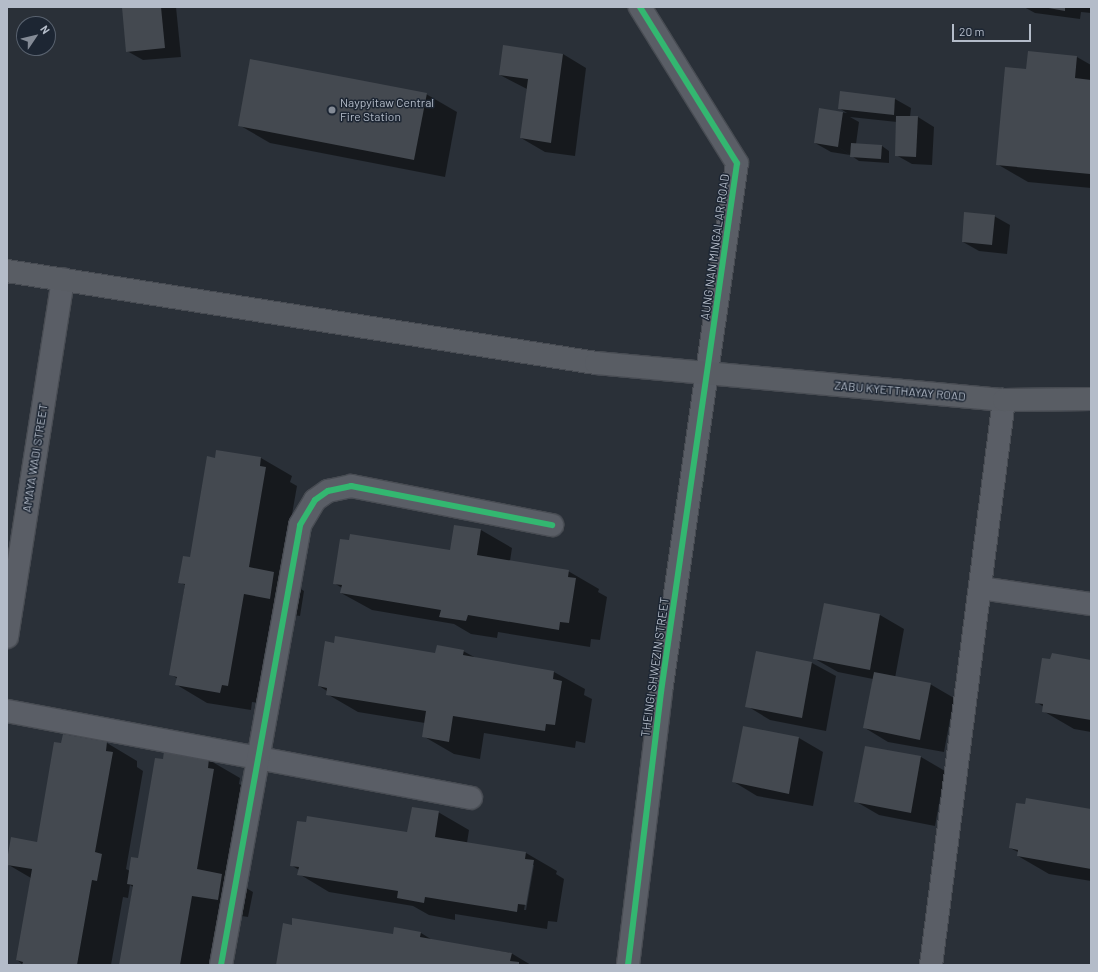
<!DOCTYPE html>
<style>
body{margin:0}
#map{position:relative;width:1098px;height:972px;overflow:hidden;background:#2a3038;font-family:Barlow,sans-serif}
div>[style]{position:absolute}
.shadow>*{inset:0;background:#0007}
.building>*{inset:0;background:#444950}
.roads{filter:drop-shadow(1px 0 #484c53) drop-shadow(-1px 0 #484c53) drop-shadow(0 1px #484c53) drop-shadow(0 -1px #484c53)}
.minor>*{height:22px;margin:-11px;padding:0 11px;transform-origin:11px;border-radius:11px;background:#5a5e66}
.secondary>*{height:22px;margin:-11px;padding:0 11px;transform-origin:11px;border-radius:11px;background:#595d64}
.cycleway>*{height:6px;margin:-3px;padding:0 3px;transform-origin:3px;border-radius:3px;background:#33b770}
.dots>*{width:11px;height:11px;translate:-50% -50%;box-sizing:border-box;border:2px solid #1d2633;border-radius:50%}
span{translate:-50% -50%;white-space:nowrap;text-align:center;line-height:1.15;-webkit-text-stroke:3px #1d2633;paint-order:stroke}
.poi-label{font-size:12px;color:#b4bcc9}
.left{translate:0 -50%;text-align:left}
.street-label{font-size:12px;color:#b4bcc9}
.frame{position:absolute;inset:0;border:8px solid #b4bcc9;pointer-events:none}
.north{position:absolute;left:16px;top:16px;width:40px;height:40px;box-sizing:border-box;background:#1d2633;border:1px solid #59626f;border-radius:50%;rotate:55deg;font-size:11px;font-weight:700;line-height:16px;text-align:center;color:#b4bcc9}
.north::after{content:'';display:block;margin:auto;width:14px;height:18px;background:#848b96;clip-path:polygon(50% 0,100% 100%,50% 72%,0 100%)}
.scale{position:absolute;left:952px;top:24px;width:79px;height:18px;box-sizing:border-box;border:2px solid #b4bcc9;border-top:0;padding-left:5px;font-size:12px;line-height:14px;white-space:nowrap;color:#b4bcc9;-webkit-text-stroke:3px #1d2633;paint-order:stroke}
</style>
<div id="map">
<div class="shadow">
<div style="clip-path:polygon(123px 7px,176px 7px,181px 57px,143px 60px,127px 51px)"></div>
<div style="clip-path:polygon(1024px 7px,1091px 7px,1091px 13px,1081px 12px,1080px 19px,1035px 13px)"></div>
<div style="clip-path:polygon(563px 54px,586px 68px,575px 156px,545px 152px,521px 138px,527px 89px,500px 75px)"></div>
<div style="clip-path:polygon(1077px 57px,1091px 65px,1091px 188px,1028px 182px,997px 164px,1027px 70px)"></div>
<div style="clip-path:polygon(841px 92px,895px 99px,911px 108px,910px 117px,918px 117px,934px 127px,932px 165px,912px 164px,896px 155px,897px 122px,850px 117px,859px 122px,856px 144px,882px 146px,889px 151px,889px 163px,859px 161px,834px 144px,850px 155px,831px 152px,815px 143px,820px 109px,847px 113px,839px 108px)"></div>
<div style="clip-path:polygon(426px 94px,457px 112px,445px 177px,270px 143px,239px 125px)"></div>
<div style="clip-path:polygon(994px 216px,1010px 225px,1007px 254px,979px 251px,963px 242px)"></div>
<div style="clip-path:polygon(261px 458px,292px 476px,290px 482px,297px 486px,281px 577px,304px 591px,300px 616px,275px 612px,259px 703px,252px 702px,251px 710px,207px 703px,177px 685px,178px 679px,170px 674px,185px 585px,180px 582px,191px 558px,216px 459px)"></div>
<div style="clip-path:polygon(455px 526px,481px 530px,512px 548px,510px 561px,568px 571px,599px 589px,598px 592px,607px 597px,600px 640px,591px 639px,590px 647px,498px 632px,497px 638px,471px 634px,454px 624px,372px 610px,341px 593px,342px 588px,334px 583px,451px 552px)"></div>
<div style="clip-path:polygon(824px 605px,880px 615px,904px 629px,895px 678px,930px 684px,954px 698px,944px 752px,888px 742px,865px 728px,873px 679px,838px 672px,815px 659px)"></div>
<div style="clip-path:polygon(463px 651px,478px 659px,554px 672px,585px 689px,584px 695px,592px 699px,585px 743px,576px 741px,575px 748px,484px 733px,480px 759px,454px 754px,423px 736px,425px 723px,358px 712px,327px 694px,327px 691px,319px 686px,436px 654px)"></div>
<div style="clip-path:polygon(757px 652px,812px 663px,836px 676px,826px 731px,770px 720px,747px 706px)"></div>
<div style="clip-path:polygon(1091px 661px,1091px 732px,1074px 729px,1043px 711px,1044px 707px,1036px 702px)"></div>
<div style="clip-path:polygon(744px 727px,799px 738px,823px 752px,813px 806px,757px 796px,734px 782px)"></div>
<div style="clip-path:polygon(107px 743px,137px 761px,137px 767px,143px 771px,126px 869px,130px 871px,139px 860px,156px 759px,209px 760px,240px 778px,239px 784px,245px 787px,229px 878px,253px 892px,248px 917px,223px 913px,214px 965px,120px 965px,133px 887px,130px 885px,128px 898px,123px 897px,111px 965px,23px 965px,17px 960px,31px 878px,7px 864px,37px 843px,62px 744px)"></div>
<div style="clip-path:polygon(866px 747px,921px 757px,945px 771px,935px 826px,879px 815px,855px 801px)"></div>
<div style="clip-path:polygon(1091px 810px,1091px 881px,1049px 874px,1018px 856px,1018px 852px,1010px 848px)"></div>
<div style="clip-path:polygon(evenodd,438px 812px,469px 830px,467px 843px,526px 853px,557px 871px,556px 874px,564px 879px,557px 922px,548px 921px,547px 929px,455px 914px,455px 920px,429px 915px,413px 906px,329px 892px,299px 874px,299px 870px,291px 865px,408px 834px,438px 812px,532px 865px,534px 865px,526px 910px,524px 910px,532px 865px)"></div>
<div style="clip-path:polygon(395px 928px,421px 933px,434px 941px,511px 953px,531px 965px,277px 965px,394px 935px)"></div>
</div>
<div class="building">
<div style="clip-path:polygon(122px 7px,161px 7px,165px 48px,126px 52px)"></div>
<div style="clip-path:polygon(1043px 7px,1065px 7px,1065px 11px)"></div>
<div style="clip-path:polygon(503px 45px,563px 54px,551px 143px,520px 138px,528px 79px,499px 75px)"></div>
<div style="clip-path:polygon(1028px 51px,1077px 56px,1075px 78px,1091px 80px,1090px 174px,996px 165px,1005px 67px,1026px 69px)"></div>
<div style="clip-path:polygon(250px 59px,427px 93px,414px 160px,238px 126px)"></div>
<div style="clip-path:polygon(840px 91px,895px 98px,894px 115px,838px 109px)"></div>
<div style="clip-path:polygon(819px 108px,843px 112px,838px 147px,814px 143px)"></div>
<div style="clip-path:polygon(896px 116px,918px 116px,916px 157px,895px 156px)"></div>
<div style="clip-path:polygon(851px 143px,882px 145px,881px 159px,850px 157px)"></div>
<div style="clip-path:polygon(964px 212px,995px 215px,992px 245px,962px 242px)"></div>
<div style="clip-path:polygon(216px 450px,261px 457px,260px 466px,266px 467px,249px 567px,274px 572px,270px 599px,244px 594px,228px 686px,222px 685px,220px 693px,175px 685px,177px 677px,169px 675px,185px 584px,178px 583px,183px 556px,190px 557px,207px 456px,215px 458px)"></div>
<div style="clip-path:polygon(454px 525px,481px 529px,477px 555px,569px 570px,568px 577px,576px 578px,569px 623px,560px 622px,559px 630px,468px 615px,466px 621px,439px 617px,441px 610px,340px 593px,342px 585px,333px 584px,340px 539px,349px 540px,350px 534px,450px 550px)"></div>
<div style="clip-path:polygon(824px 603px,880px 614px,870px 670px,813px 659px)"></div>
<div style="clip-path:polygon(335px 636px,435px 653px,437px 645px,464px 650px,463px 655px,554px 671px,553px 679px,562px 681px,555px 725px,546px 724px,545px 731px,453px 716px,449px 742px,422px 737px,426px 711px,326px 695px,327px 688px,318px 686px,325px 641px,334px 643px)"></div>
<div style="clip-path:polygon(756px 651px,812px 662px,802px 718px,745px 707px)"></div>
<div style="clip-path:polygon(1052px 653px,1091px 660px,1091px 720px,1042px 712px,1043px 704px,1035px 703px,1042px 658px,1050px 659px)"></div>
<div style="clip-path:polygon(874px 672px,931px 683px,920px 740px,863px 728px)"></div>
<div style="clip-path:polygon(743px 726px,799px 737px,789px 794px,732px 782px)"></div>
<div style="clip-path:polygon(63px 734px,107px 742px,106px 751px,113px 752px,95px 852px,102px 854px,97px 881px,92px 880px,77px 965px,22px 965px,23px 962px,16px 960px,32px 869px,7px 865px,7px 860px,11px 837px,37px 842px,54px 742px,61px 743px)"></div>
<div style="clip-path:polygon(865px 746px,921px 756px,911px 813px,854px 802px)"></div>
<div style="clip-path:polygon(164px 751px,209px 759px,208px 768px,214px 769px,197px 869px,222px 874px,218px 900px,192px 896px,180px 965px,119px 965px,133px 885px,127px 884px,131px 857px,138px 858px,155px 758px,163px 759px)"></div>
<div style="clip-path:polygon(1026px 798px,1091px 809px,1091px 869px,1017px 856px,1018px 850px,1009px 848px,1016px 803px,1025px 804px)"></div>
<div style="clip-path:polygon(412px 807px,439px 811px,435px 837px,526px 852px,525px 859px,534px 860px,526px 905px,518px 904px,517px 912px,425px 897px,424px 903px,397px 898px,398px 891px,297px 875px,299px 867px,290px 866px,297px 821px,306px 822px,307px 816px,407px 832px)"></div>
<div style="clip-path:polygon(292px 918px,393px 934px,394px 927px,421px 932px,420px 937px,512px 953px,510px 961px,519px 962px,519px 965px,276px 965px,283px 923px,292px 925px)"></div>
</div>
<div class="roads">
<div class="minor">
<div style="left:980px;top:588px;width:112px;rotate:8.2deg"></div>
<div style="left:7px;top:637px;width:362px;rotate:-81.1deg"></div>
<div style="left:7px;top:711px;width:472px;rotate:10.6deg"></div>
<div style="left:221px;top:965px;width:447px;rotate:-79.8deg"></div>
<div style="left:300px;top:525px;width:29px;rotate:-59deg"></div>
<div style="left:315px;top:500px;width:16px;rotate:-35deg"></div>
<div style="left:328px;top:491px;width:24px;rotate:-12deg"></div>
<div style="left:351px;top:486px;width:205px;rotate:11deg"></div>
<div style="left:628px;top:965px;width:275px;rotate:-83.1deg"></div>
<div style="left:661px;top:692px;width:534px;rotate:-81.82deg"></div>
<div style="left:737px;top:163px;width:184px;rotate:-121.9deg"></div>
<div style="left:931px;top:965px;width:570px;rotate:-82.64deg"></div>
</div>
<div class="secondary">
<div style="left:7px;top:271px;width:596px;rotate:8.88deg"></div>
<div style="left:596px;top:363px;width:410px;rotate:5.2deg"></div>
<div style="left:1004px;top:400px;width:87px;rotate:-0.7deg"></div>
</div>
</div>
<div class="cycleway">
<div style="left:221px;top:965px;width:447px;rotate:-79.8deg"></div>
<div style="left:300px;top:525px;width:29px;rotate:-59deg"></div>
<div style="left:315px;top:500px;width:16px;rotate:-35deg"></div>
<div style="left:328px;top:491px;width:24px;rotate:-12deg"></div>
<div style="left:351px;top:486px;width:205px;rotate:11deg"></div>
<div style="left:628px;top:965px;width:275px;rotate:-83.1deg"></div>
<div style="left:661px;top:692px;width:534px;rotate:-81.82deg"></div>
<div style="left:737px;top:163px;width:184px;rotate:-121.9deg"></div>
</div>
<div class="dots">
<div style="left:332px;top:110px;background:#848b96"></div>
</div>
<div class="poi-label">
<span class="left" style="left:340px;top:110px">Naypyitaw Central<br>Fire Station</span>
</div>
<div class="street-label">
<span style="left:715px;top:247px;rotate:-82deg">AUNG NAN MINGALAR ROAD</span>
<span style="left:900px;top:391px;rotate:5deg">ZABU KYETTHAYAY ROAD</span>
<span style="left:35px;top:458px;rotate:-81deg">AMAYA WADI STREET</span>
<span style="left:655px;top:667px;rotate:-82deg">THEINGI SHWEZIN STREET</span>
</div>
<div class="frame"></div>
<div class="north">N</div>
<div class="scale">20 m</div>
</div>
